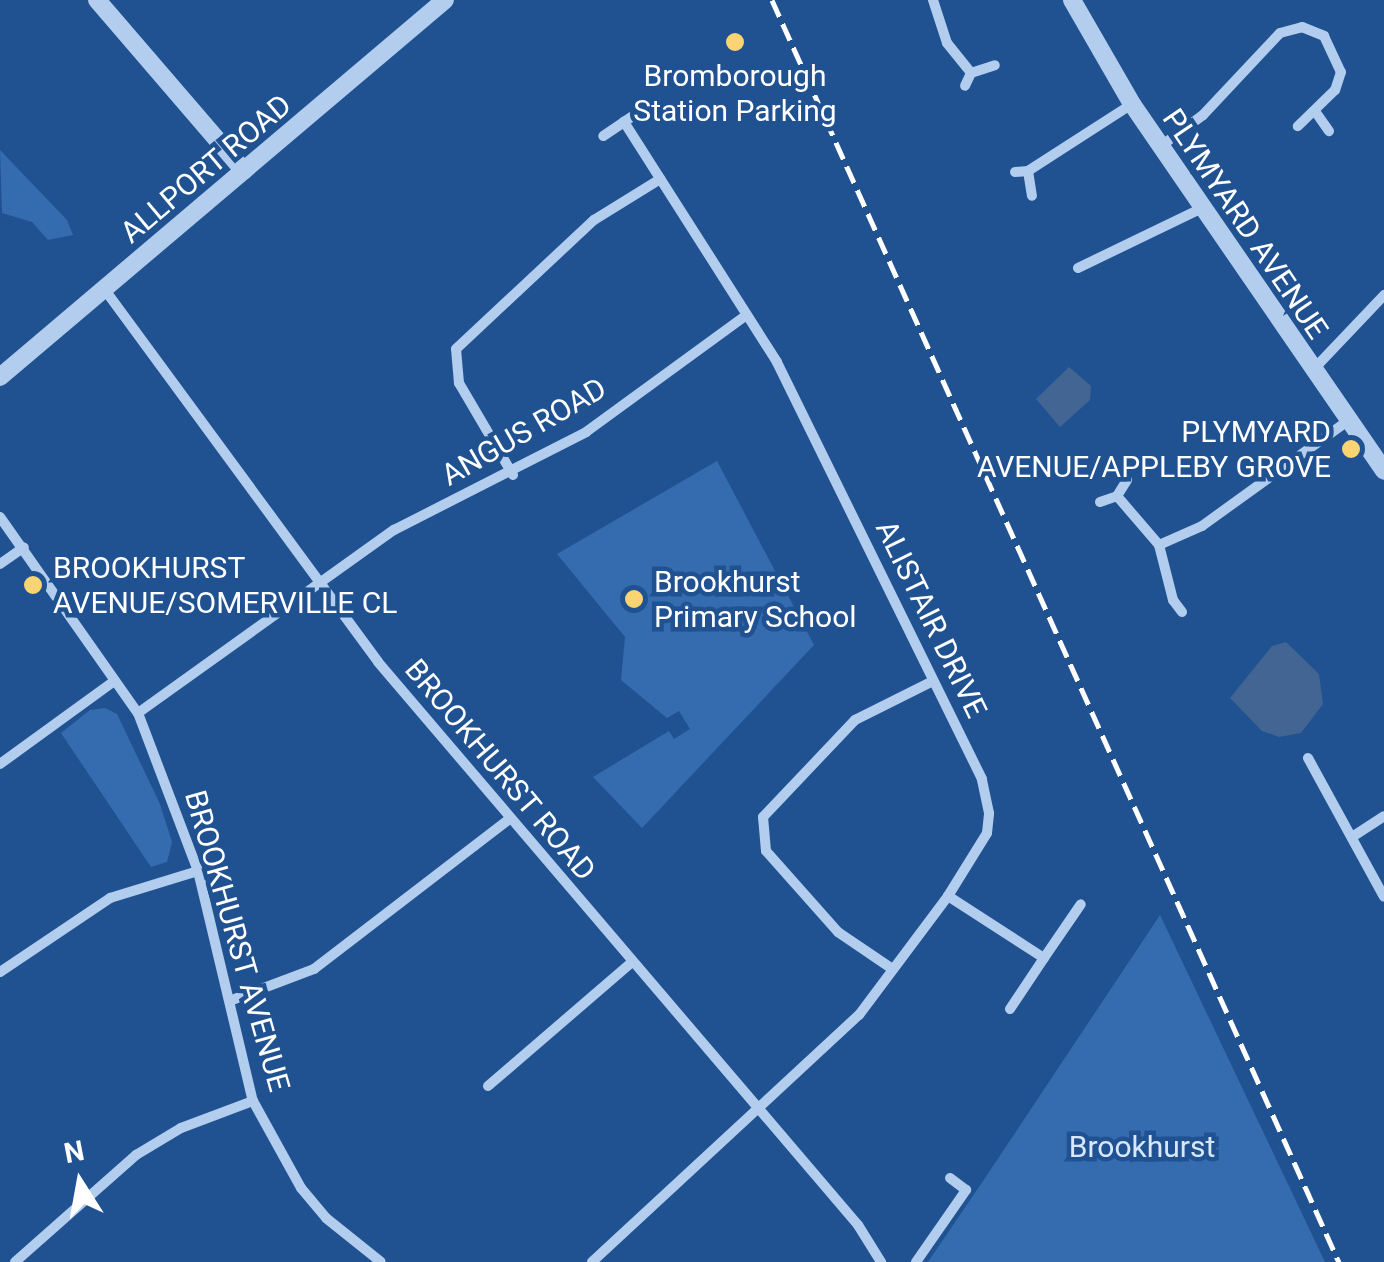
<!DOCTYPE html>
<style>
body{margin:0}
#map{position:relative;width:1384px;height:1262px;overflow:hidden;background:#205292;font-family:Roboto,sans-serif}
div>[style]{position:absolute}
.green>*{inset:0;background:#346caf}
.water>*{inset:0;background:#426593}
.minor>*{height:10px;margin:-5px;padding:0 5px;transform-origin:5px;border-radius:5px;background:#b2cded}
.tertiary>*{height:18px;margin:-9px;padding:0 9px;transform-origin:9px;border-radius:9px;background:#b2cded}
.rail>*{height:5px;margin-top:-2.5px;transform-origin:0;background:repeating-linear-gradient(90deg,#fff 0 18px,transparent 0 26px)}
.dots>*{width:28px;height:28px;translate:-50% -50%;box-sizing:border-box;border:5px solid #205292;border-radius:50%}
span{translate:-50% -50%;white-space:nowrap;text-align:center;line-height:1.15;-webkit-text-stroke:9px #205292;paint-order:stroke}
.poi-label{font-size:30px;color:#fff}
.right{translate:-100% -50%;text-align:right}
.left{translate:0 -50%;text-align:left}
.street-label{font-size:30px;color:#fff}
.park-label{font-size:30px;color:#d8e7fa}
.north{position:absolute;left:30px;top:1132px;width:100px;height:100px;-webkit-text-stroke:8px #205292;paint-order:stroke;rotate:349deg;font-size:28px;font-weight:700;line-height:40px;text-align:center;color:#fff}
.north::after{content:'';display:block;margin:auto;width:35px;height:45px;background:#fff;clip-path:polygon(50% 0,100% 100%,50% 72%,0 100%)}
</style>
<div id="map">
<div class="green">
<div style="clip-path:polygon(0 150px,67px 220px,73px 235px,48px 240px,32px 222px,2px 213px)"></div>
<div style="clip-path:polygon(717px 461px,814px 645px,642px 828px,593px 777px,669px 731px,674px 739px,690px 729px,679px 711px,667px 718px,621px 680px,625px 637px,557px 554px)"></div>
<div style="clip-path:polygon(105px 708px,117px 714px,160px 804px,172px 842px,167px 862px,151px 867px,61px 733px,90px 710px)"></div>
<div style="clip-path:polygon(1160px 915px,1325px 1262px,928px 1262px,983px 1181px)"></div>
</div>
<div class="water">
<div style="clip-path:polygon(1069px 367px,1091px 386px,1090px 400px,1060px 427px,1036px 399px)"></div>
<div style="clip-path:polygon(1286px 642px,1319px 674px,1323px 704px,1301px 733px,1279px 737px,1262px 731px,1230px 698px,1272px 646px)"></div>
</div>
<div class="minor">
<div style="left:933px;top:0;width:45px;rotate:72deg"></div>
<div style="left:947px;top:43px;width:38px;rotate:51deg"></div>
<div style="left:971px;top:73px;width:14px;rotate:115deg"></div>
<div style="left:971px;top:73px;width:25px;rotate:-18deg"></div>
<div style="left:1317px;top:114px;width:21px;rotate:55deg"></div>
<div style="left:624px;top:122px;width:25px;rotate:-34deg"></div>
<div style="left:1161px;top:146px;width:52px;rotate:-36.4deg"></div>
<div style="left:1203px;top:115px;width:112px;rotate:-46.8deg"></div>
<div style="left:1280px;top:33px;width:23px;rotate:-15deg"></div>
<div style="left:1302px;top:27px;width:24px;rotate:22deg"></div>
<div style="left:1324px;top:36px;width:40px;rotate:65deg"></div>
<div style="left:1341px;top:72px;width:19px;rotate:108deg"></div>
<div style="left:1335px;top:90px;width:52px;rotate:135.8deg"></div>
<div style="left:1028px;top:171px;width:25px;rotate:81deg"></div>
<div style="left:1015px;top:172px;width:13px;rotate:-4deg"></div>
<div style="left:1028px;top:171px;width:124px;rotate:-32.8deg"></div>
<div style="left:1078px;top:268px;width:138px;rotate:-25.8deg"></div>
<div style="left:105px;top:290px;width:461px;rotate:53.7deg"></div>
<div style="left:378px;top:662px;width:740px;rotate:49.55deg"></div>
<div style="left:858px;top:1225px;width:44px;rotate:58.1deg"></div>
<div style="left:1312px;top:371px;width:105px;rotate:-46.5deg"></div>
<div style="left:513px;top:475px;width:107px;rotate:-120.4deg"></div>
<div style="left:459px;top:383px;width:34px;rotate:-95deg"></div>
<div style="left:456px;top:349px;width:189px;rotate:-43.1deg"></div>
<div style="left:594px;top:220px;width:78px;rotate:-31.8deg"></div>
<div style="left:1127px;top:480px;width:19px;rotate:122deg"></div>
<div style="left:1117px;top:496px;width:65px;rotate:49.4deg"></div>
<div style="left:1159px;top:545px;width:57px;rotate:75.7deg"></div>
<div style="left:1173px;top:600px;width:15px;rotate:53deg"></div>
<div style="left:1100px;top:502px;width:18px;rotate:-19deg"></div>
<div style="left:0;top:517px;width:240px;rotate:54.9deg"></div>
<div style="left:138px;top:713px;width:169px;rotate:69.2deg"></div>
<div style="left:198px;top:871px;width:236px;rotate:76.6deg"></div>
<div style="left:253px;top:1101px;width:99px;rotate:61.1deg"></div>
<div style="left:301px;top:1188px;width:39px;rotate:50deg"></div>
<div style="left:326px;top:1218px;width:70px;rotate:38.7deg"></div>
<div style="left:1159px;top:545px;width:47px;rotate:-23.8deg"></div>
<div style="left:1202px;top:526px;width:178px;rotate:-35.8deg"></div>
<div style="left:0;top:564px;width:29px;rotate:-35deg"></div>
<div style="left:138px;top:713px;width:315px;rotate:-35.6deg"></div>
<div style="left:394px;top:530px;width:216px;rotate:-27deg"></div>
<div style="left:586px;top:432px;width:197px;rotate:-36.1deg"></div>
<div style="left:1308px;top:758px;width:158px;rotate:61.3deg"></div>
<div style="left:0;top:764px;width:140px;rotate:-36deg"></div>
<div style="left:1352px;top:837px;width:38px;rotate:-33deg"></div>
<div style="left:948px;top:896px;width:114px;rotate:32.9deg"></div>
<div style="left:1044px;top:958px;width:65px;rotate:-55.6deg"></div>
<div style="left:891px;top:968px;width:64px;rotate:-145.8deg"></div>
<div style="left:838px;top:932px;width:108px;rotate:-131.6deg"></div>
<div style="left:766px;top:851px;width:34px;rotate:-95deg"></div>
<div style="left:763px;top:817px;width:134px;rotate:-46.5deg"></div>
<div style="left:855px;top:720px;width:85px;rotate:-26.6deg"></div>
<div style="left:0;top:972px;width:133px;rotate:-33.9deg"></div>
<div style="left:110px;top:898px;width:92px;rotate:-17.1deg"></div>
<div style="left:232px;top:1000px;width:88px;rotate:-20.7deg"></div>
<div style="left:314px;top:969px;width:243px;rotate:-37.5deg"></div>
<div style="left:1010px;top:1009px;width:61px;rotate:-56.3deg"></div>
<div style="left:488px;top:1086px;width:187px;rotate:-40.7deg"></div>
<div style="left:15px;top:1262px;width:162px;rotate:-41.5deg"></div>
<div style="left:136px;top:1155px;width:52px;rotate:-31deg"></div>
<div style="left:181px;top:1128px;width:77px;rotate:-20.6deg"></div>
<div style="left:592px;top:1262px;width:364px;rotate:-42.8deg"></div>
<div style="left:859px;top:1015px;width:149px;rotate:-53.2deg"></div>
<div style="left:948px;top:896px;width:74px;rotate:-58.2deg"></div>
<div style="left:987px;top:833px;width:20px;rotate:-84deg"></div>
<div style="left:989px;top:813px;width:35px;rotate:-102deg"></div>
<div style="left:982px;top:779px;width:465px;rotate:-116.2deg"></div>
<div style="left:777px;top:362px;width:285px;rotate:-122.5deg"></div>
<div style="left:624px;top:122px;width:25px;rotate:146deg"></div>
<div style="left:916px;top:1262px;width:88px;rotate:-55.2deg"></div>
<div style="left:966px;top:1190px;width:20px;rotate:-143deg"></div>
</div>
<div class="tertiary">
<div style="left:97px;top:0;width:225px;rotate:49.3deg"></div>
<div style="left:1072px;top:0;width:120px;rotate:60deg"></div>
<div style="left:1132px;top:104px;width:445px;rotate:55.5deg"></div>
<div style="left:0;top:377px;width:583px;rotate:-40.27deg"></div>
</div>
<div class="rail">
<div style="left:772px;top:0;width:1384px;rotate:65.81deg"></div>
</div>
<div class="dots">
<div style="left:735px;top:42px;background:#fad373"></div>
<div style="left:1351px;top:449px;background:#fad373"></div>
<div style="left:33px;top:585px;background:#fad373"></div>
<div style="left:634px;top:599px;background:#fad373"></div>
</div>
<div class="poi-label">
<span style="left:735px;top:93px">Bromborough<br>Station Parking</span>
<span class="right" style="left:1331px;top:449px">PLYMYARD<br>AVENUE/APPLEBY GROVE</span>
<span class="left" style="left:53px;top:585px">BROOKHURST<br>AVENUE/SOMERVILLE CL</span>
<span class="left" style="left:654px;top:599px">Brookhurst<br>Primary School</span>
</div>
<div class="street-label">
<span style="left:206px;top:169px;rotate:-40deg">ALLPORT ROAD</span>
<span style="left:1245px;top:224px;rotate:56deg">PLYMYARD AVENUE</span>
<span style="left:524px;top:432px;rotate:-30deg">ANGUS ROAD</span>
<span style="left:931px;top:619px;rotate:64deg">ALISTAIR DRIVE</span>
<span style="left:500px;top:770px;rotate:50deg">BROOKHURST ROAD</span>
<span style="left:237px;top:941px;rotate:74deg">BROOKHURST AVENUE</span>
</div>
<div class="park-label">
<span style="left:1142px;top:1147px">Brookhurst</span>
</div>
<div class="north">N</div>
</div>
